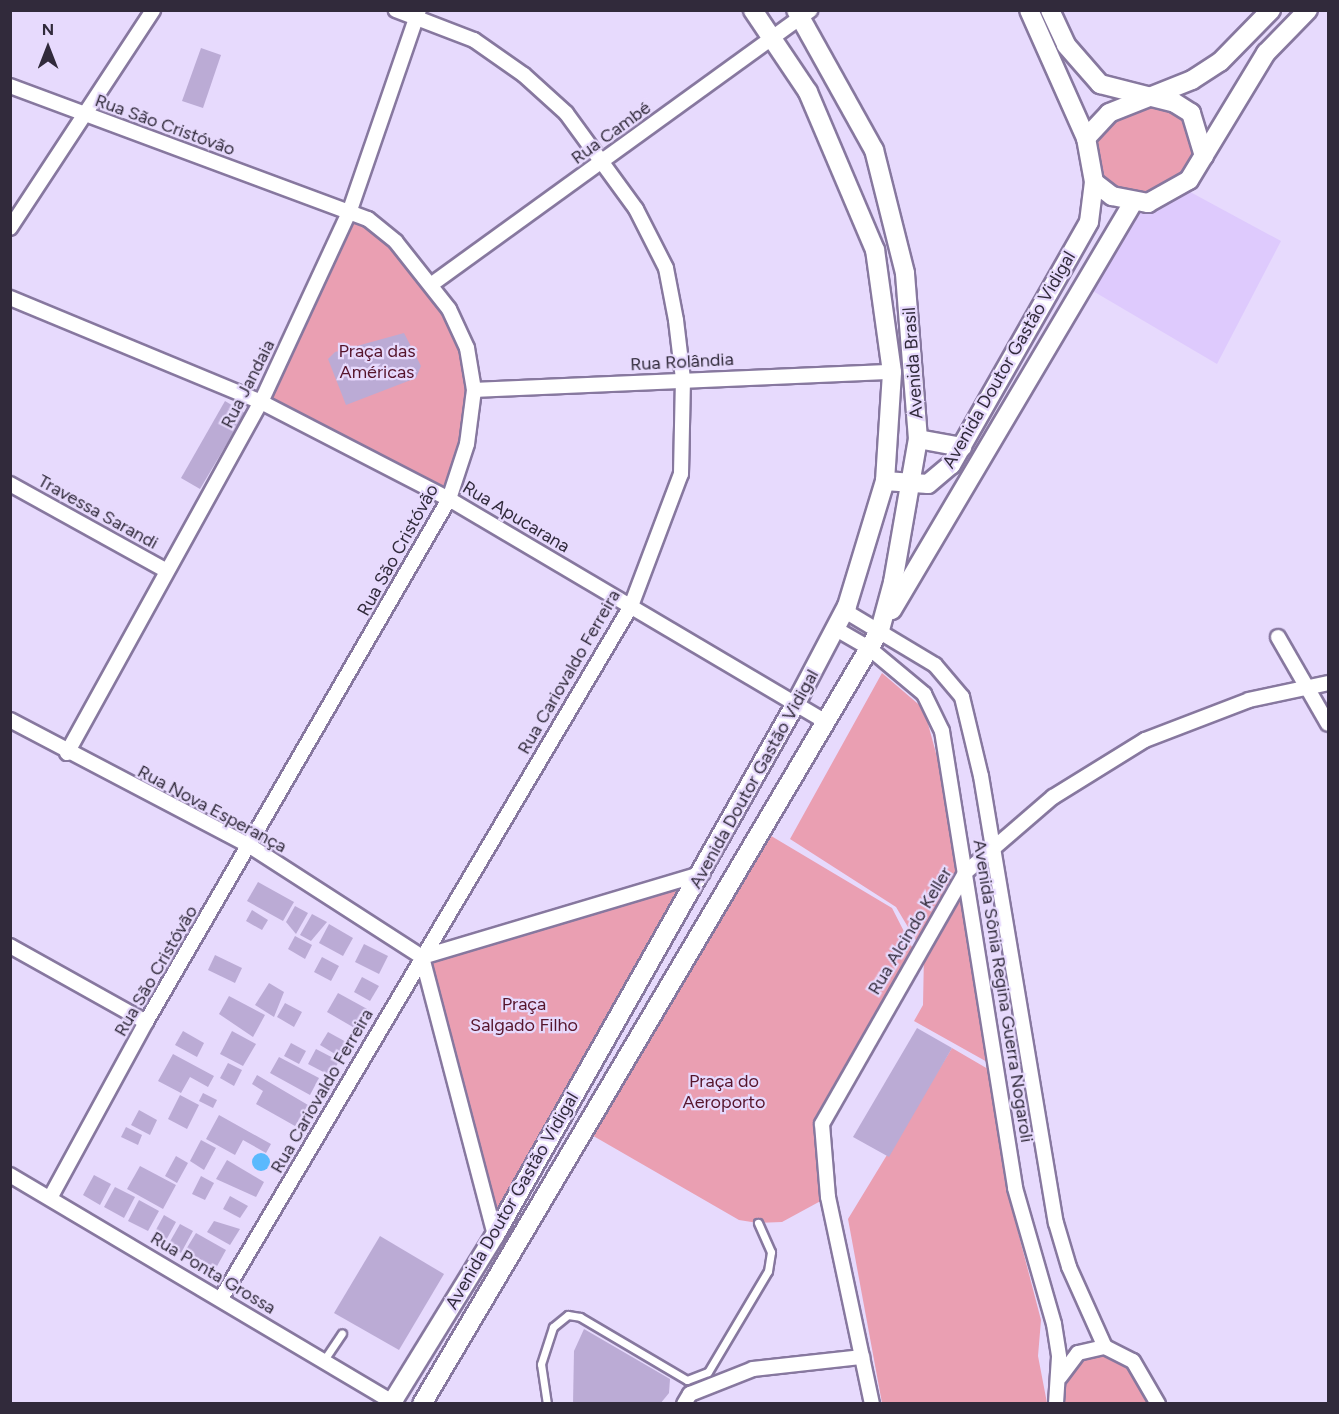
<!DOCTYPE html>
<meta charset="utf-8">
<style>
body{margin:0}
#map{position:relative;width:1339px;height:1414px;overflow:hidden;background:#e7dafd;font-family:Figtree,sans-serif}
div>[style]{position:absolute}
.built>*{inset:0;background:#decafd}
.green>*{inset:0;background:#ea9fb2}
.water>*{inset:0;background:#5ab9fd}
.round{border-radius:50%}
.building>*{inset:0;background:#bbabd5}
.roads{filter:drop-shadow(2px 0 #87789f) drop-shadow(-2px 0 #87789f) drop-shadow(0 2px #87789f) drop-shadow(0 -2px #87789f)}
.lane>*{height:7px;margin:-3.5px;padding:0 3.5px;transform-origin:3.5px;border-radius:3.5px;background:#fff}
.street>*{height:14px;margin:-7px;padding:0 7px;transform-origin:7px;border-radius:7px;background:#fff}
.secondary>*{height:18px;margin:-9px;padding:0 9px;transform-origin:9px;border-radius:9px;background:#fff}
span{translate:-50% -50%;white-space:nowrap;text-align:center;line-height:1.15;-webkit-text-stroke:4.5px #e7dafd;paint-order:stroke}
.street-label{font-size:18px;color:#312a3b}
.park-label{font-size:18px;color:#56152c}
.frame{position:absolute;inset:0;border:12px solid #312a3b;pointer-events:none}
.north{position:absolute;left:18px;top:18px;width:60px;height:60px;-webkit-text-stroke:4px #e7dafd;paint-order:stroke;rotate:0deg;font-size:16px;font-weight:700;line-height:24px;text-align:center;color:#312a3b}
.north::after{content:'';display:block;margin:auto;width:21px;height:27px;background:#312a3b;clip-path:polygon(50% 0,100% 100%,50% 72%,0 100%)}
</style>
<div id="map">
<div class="built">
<div style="clip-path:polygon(1181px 187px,1281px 241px,1217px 364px,1081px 284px,1133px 202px)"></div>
</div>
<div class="green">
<div style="clip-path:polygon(1150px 96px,1175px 103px,1204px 156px,1148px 203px,1094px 182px,1093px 126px)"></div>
<div style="clip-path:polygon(350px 210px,368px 219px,449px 309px,474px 390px,450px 498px,261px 402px)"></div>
<div style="clip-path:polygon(882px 673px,924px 709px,943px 779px,989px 1063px,914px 1021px,923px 1005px,924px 954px,896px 907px,790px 839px)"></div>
<div style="clip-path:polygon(758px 828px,892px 908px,916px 955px,822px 1124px,828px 1197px,782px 1222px,758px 1223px,739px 1220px,583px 1130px)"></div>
<div style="clip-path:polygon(703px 873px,495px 1235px,422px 957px)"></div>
<div style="clip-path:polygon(952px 1048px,988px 1069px,1005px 1182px,1041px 1320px,1038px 1356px,1047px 1403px,882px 1403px,848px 1219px)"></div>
<div style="clip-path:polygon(1105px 1350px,1131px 1364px,1154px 1404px,1060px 1404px,1061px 1382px,1071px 1363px)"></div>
</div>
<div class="water">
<div class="round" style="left:252px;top:1153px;width:18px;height:18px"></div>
</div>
<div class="building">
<div style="clip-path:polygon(201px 48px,221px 55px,203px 108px,182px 101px)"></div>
<div style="clip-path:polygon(404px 333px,421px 366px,416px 378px,346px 405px,328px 359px,335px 352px)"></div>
<div style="clip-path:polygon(225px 401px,245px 413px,200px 489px,181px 478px)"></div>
<div style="clip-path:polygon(258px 882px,294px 902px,283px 921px,247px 901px)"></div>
<div style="clip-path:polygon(295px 906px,308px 913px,296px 934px,286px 922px)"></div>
<div style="clip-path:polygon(252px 910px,268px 920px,262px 930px,246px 921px)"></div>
<div style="clip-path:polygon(312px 914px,327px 922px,311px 941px,300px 935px)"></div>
<div style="clip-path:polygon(329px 924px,353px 938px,343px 956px,319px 943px)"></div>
<div style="clip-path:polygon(295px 936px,312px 945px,305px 959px,288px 949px)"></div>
<div style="clip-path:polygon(364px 944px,388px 956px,379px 974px,355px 962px)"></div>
<div style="clip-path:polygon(215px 955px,242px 968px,235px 983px,208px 970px)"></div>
<div style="clip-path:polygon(322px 957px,339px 966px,331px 981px,314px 972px)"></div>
<div style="clip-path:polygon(362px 977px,379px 986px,370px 1001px,354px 992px)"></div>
<div style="clip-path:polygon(269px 983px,284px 992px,274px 1017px,255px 1005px)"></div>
<div style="clip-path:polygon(338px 993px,369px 1010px,358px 1030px,327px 1012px)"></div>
<div style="clip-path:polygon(229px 996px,265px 1015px,253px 1037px,219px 1014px)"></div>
<div style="clip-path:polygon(285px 1003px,302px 1012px,294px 1027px,277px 1017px)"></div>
<div style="clip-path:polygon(917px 1028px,952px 1048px,889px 1157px,853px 1137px)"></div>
<div style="clip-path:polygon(183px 1031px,204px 1043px,197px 1057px,175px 1045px)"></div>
<div style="clip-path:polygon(232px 1031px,256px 1044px,243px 1066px,220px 1054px)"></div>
<div style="clip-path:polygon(328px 1032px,348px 1043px,340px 1057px,320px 1045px)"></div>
<div style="clip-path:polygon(291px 1043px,306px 1051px,299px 1064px,284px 1056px)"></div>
<div style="clip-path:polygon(316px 1049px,339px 1061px,331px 1076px,308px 1064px)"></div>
<div style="clip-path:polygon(173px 1054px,214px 1076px,208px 1087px,190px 1077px,181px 1093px,158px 1081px)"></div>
<div style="clip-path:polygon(279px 1057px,319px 1078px,310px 1095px,270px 1073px)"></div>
<div style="clip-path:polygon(228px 1063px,242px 1070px,234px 1086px,220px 1078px)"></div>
<div style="clip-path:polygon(257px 1075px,308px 1105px,295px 1126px,256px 1104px,263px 1091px,252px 1084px)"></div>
<div style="clip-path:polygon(203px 1093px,217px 1100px,213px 1108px,199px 1101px)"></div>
<div style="clip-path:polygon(180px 1095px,199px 1105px,187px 1129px,168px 1119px)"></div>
<div style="clip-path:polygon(139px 1110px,157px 1120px,150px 1135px,131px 1125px)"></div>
<div style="clip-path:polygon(219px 1115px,271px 1144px,266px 1153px,243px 1140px,235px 1155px,206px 1139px)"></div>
<div style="clip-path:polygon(126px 1127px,142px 1135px,138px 1145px,121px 1137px)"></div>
<div style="clip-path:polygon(201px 1140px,216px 1148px,204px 1170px,190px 1161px)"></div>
<div style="clip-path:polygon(176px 1156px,188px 1163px,177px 1183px,165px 1176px)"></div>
<div style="clip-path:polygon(227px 1160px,264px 1182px,256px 1197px,216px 1179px)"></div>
<div style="clip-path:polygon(140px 1166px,176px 1185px,163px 1209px,127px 1189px)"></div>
<div style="clip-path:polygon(94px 1175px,111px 1184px,100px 1205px,83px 1195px)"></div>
<div style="clip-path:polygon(201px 1176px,214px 1183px,205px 1200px,192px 1194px)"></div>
<div style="clip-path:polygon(115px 1187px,135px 1197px,124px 1218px,104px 1207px)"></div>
<div style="clip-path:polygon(230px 1196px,248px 1206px,240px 1218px,223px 1209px)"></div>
<div style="clip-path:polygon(139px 1200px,159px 1211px,148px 1231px,128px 1221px)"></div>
<div style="clip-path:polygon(164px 1215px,176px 1222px,164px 1244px,152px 1237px)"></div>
<div style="clip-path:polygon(214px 1221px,240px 1229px,230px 1245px,207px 1232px)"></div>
<div style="clip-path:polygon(180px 1224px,193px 1231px,181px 1253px,168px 1245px)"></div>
<div style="clip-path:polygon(196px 1233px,226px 1250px,216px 1268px,185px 1251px)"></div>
<div style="clip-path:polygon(380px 1236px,444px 1274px,399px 1350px,334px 1313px)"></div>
<div style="clip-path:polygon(584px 1329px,670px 1379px,669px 1393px,660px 1404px,573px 1404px,574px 1351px)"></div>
</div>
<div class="roads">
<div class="lane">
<div style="left:324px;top:1360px;width:32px;rotate:-56deg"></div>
<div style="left:547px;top:1404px;width:40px;rotate:-98.5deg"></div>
<div style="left:541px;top:1364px;width:39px;rotate:-72deg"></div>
<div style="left:553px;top:1327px;width:19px;rotate:-39deg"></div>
<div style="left:568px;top:1315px;width:12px;rotate:9deg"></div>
<div style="left:580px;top:1317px;width:124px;rotate:30.5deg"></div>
<div style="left:687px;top:1380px;width:22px;rotate:-21deg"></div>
<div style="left:708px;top:1372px;width:117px;rotate:-59.3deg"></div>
<div style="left:768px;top:1271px;width:19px;rotate:-81deg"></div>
<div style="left:771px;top:1252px;width:32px;rotate:-114deg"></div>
</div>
<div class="street">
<div style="left:10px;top:86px;width:382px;rotate:20.4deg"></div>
<div style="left:368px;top:219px;width:36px;rotate:39deg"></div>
<div style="left:396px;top:242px;width:85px;rotate:51.7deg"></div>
<div style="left:449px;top:309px;width:43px;rotate:65.2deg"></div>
<div style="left:467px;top:348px;width:43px;rotate:80.5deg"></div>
<div style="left:474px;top:390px;width:54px;rotate:97.4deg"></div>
<div style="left:467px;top:444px;width:58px;rotate:108.1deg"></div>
<div style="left:449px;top:499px;width:604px;rotate:120.09deg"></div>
<div style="left:146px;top:1022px;width:200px;rotate:118.6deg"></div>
<div style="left:10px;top:228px;width:261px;rotate:-56.7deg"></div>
<div style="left:432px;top:284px;width:467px;rotate:-35.9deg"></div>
<div style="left:10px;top:298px;width:272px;rotate:22.5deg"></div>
<div style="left:261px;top:402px;width:212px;rotate:27.3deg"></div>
<div style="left:449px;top:499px;width:437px;rotate:30.6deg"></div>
<div style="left:474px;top:390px;width:418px;rotate:-2.5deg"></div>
<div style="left:10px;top:484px;width:179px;rotate:29deg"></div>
<div style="left:845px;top:611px;width:105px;rotate:31deg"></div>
<div style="left:935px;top:665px;width:42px;rotate:49.8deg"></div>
<div style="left:962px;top:697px;width:81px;rotate:76.5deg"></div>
<div style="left:981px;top:776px;width:453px;rotate:80.5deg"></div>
<div style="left:1056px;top:1223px;width:46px;rotate:73.5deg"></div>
<div style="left:1069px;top:1267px;width:88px;rotate:65.8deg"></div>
<div style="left:836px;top:629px;width:38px;rotate:30deg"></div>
<div style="left:869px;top:648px;width:72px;rotate:39.9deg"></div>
<div style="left:924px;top:694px;width:41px;rotate:64.1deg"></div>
<div style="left:942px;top:731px;width:463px;rotate:80.9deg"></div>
<div style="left:1015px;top:1188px;width:141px;rotate:74deg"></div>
<div style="left:1054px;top:1324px;width:33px;rotate:81deg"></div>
<div style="left:1059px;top:1357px;width:47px;rotate:93.7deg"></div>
<div style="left:1278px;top:637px;width:100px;rotate:60.1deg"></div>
<div style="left:10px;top:720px;width:271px;rotate:27.7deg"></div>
<div style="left:250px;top:846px;width:205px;rotate:32.8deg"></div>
<div style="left:67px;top:753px;width:401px;rotate:-61.1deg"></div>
<div style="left:261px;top:402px;width:212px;rotate:-65.1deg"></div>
<div style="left:350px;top:210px;width:212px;rotate:-71deg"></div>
<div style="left:10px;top:946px;width:156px;rotate:29.2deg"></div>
<div style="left:422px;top:957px;width:293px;rotate:-16.6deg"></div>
<div style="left:422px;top:957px;width:287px;rotate:75.3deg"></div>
<div style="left:10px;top:1175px;width:449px;rotate:30.7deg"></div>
<div style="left:222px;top:1297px;width:803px;rotate:-59.38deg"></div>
<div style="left:631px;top:606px;width:141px;rotate:-69.3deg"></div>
<div style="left:681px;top:474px;width:95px;rotate:-88.8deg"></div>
<div style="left:683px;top:379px;width:59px;rotate:-96.8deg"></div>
<div style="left:676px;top:320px;width:53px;rotate:-100.9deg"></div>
<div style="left:666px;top:268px;width:66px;rotate:-117deg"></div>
<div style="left:636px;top:209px;width:119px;rotate:-126.1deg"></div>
<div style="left:566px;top:113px;width:57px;rotate:-137.9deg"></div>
<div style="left:524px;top:75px;width:61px;rotate:-145deg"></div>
<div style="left:474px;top:40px;width:84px;rotate:-159deg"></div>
<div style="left:1060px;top:1377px;width:30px;rotate:-53deg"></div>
<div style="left:1078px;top:1353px;width:28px;rotate:-13deg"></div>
<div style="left:1105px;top:1347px;width:31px;rotate:27deg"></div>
<div style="left:1133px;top:1361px;width:50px;rotate:59.8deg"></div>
<div style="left:684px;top:1404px;width:12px;rotate:-59deg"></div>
<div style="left:690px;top:1394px;width:68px;rotate:-21.6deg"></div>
<div style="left:753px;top:1369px;width:110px;rotate:-6.3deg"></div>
<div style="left:872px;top:1404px;width:212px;rotate:-102deg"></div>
<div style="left:828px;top:1197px;width:73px;rotate:-94.7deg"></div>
<div style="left:822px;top:1124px;width:290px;rotate:-60.3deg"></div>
<div style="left:966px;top:872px;width:115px;rotate:-40.8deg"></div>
<div style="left:1053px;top:797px;width:108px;rotate:-31.8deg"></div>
<div style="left:1145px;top:740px;width:111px;rotate:-21deg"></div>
<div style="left:1249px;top:700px;width:81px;rotate:-12.1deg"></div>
</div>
<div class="secondary">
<div style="left:1050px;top:10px;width:38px;rotate:65deg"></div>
<div style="left:1066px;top:45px;width:52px;rotate:48.9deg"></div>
<div style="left:1100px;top:84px;width:77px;rotate:14.2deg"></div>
<div style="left:1175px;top:103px;width:19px;rotate:32deg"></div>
<div style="left:1191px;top:113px;width:45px;rotate:73.2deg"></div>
<div style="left:1086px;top:138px;width:34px;rotate:-47deg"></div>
<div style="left:1109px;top:113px;width:89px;rotate:-21.7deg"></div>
<div style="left:1192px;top:80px;width:33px;rotate:-33deg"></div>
<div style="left:1220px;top:62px;width:73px;rotate:-45.6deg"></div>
<div style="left:1094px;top:182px;width:23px;rotate:38deg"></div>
<div style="left:1112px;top:196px;width:37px;rotate:11deg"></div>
<div style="left:1148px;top:203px;width:47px;rotate:-29.3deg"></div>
<div style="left:1189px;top:180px;width:149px;rotate:-58.8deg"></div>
<div style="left:1266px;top:53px;width:60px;rotate:-45.7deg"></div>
<div style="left:918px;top:439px;width:45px;rotate:10.3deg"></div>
<div style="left:885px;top:481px;width:43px;rotate:4deg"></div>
<div style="left:928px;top:484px;width:30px;rotate:-40deg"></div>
<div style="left:951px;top:465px;width:279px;rotate:-60.4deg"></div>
<div style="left:1089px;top:222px;width:40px;rotate:-82.9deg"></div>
<div style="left:1094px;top:182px;width:45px;rotate:-100.3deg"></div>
<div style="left:1086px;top:138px;width:140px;rotate:-114deg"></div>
<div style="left:892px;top:610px;width:474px;rotate:-59.4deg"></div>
<div style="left:391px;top:1404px;width:198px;rotate:-58.4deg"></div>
<div style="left:495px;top:1235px;width:611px;rotate:-60.5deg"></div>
<div style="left:796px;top:703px;width:110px;rotate:-62.3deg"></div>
<div style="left:847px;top:606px;width:131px;rotate:-73.1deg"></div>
<div style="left:885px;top:481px;width:109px;rotate:-86.3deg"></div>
<div style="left:892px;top:372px;width:123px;rotate:-97.9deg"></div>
<div style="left:875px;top:250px;width:172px;rotate:-113deg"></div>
<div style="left:808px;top:92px;width:99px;rotate:-123.9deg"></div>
<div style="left:422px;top:1404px;width:899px;rotate:-59.39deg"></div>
<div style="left:880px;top:630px;width:50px;rotate:-74.8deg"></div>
<div style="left:893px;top:582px;width:145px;rotate:-80.1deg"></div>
<div style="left:918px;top:439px;width:167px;rotate:-94.5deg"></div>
<div style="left:905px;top:273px;width:127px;rotate:-104.1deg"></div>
<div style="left:874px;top:150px;width:160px;rotate:-119.1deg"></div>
</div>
</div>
<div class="street-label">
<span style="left:165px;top:125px;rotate:20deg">Rua São Cristóvão</span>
<span style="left:611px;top:133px;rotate:-36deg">Rua Cambé</span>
<span style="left:1009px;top:360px;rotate:-60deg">Avenida Doutor Gastão Vidigal</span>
<span style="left:682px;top:362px;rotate:-3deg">Rua Rolândia</span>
<span style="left:913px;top:363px;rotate:-94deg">Avenida Brasil</span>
<span style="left:248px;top:384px;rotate:-63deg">Rua Jandaia</span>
<span style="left:98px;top:512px;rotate:29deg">Travessa Sarandi</span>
<span style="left:516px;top:517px;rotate:31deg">Rua Apucarana</span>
<span style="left:398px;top:550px;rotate:-61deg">Rua São Cristóvão</span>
<span style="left:569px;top:672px;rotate:-60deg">Rua Cariovaldo Ferreira</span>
<span style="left:754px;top:779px;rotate:-61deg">Avenida Doutor Gastão Vidigal</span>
<span style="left:212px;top:809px;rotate:28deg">Rua Nova Esperança</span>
<span style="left:910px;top:931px;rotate:-59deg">Rua Alcindo Keller</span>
<span style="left:156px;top:971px;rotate:-60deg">Rua São Cristóvão</span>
<span style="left:1003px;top:991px;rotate:81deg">Avenida Sônia Regina Guerra Nogaroli</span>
<span style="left:322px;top:1091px;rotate:-60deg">Rua Cariovaldo Ferreira</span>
<span style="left:512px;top:1201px;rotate:-60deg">Avenida Doutor Gastão Vidigal</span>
<span style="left:213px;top:1273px;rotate:31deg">Rua Ponta Grossa</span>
</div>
<div class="park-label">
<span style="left:377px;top:362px">Praça das<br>Américas</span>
<span style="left:524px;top:1015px">Praça<br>Salgado Filho</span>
<span style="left:724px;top:1092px">Praça do<br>Aeroporto</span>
</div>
<div class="frame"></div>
<div class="north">N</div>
</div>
